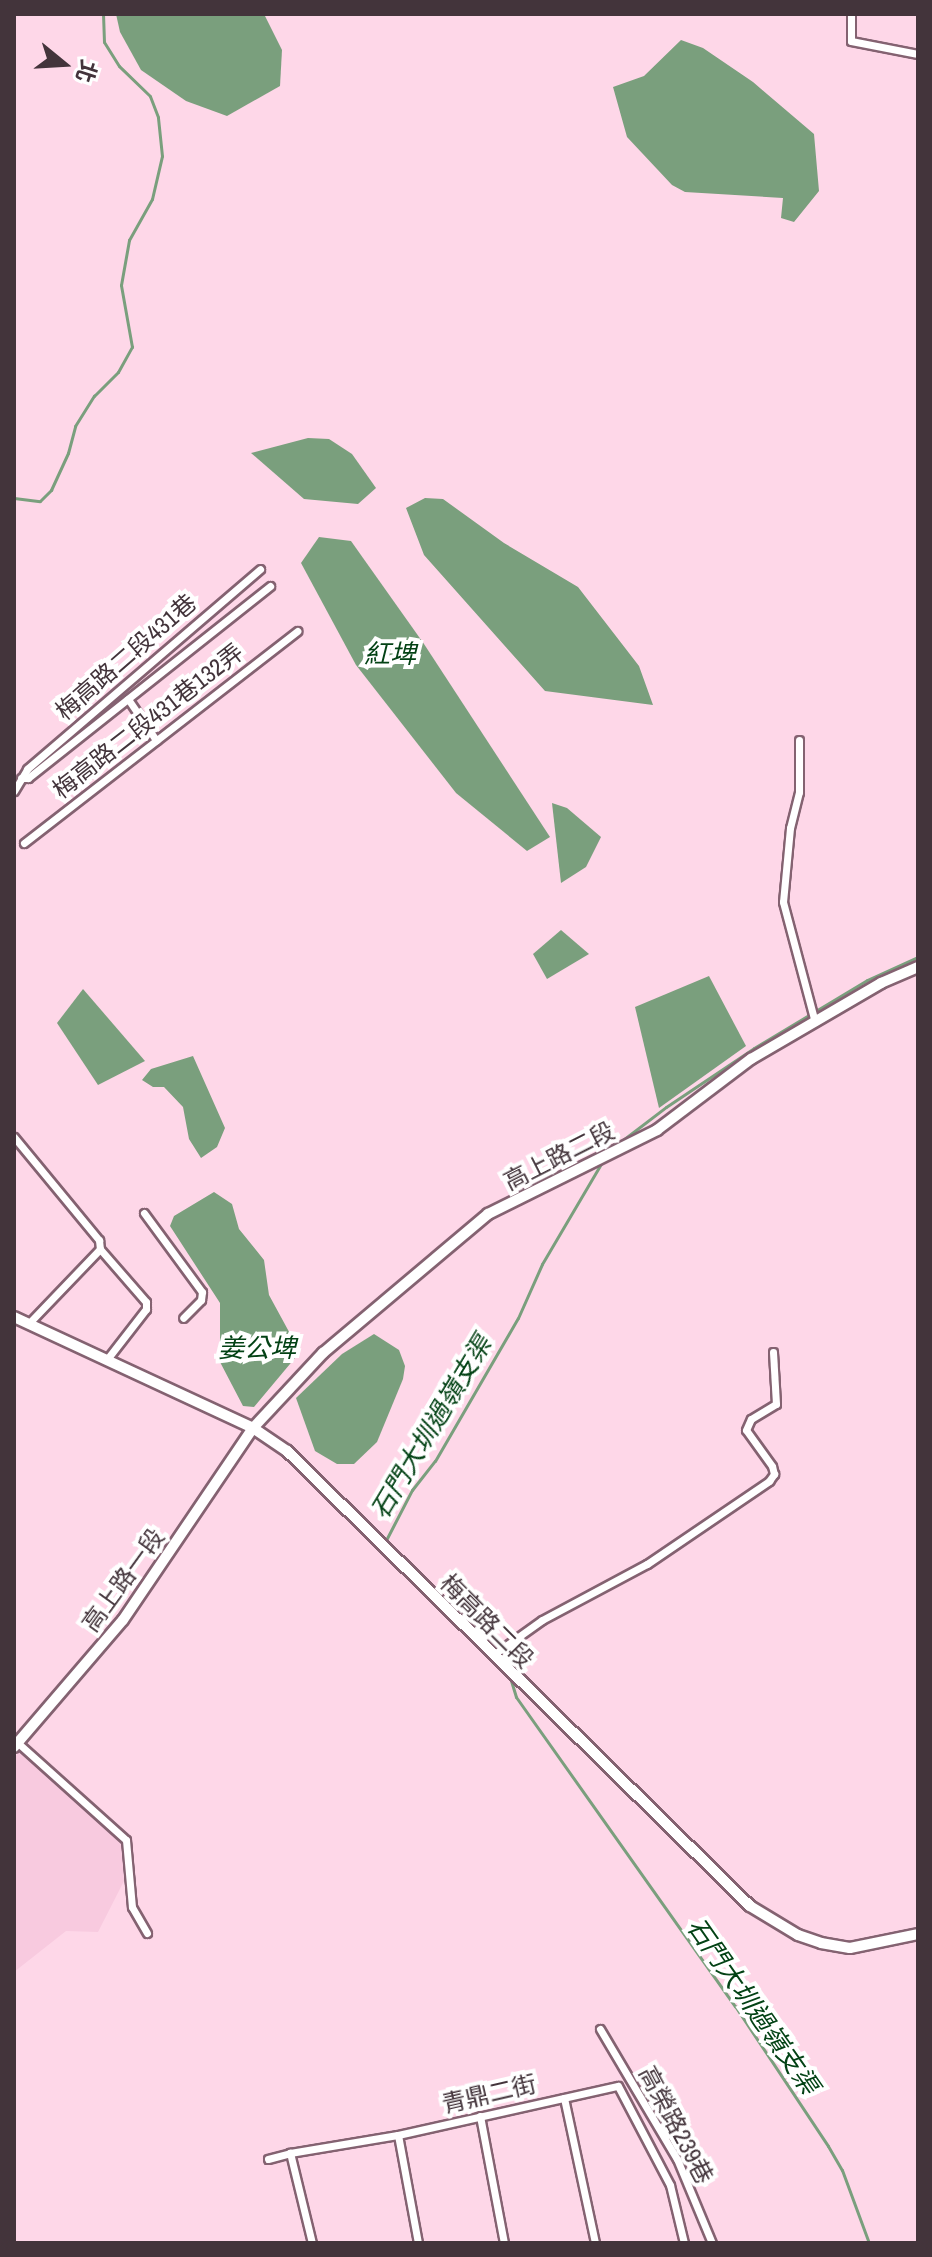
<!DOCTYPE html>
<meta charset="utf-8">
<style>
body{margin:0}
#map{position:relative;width:932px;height:2257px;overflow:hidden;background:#fed7e8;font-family:"Archivo Narrow","Noto Sans TC",sans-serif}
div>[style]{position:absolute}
.built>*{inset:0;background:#f8cadf}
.water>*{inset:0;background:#7a9f7d}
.stream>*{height:3px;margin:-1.5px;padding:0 1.5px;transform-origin:1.5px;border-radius:1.5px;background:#7a9f7d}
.roads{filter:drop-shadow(2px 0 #846271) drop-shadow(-2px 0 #846271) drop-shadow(0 2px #846271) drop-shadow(0 -2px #846271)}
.street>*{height:7px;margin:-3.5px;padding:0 3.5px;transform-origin:3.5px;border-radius:3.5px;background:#fff}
.secondary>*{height:10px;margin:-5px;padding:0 5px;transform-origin:5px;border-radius:5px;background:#fff}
span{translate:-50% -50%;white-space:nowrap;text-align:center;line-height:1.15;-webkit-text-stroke:8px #fff;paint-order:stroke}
.street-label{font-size:24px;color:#43343b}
.water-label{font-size:26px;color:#034215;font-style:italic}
.frame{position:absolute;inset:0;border:16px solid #43343b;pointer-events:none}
.north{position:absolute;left:24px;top:24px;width:80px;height:80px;-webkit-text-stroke:6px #fff;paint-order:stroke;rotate:108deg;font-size:22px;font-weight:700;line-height:32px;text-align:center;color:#43343b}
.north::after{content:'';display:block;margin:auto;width:28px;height:36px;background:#43343b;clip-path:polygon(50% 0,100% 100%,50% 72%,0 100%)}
</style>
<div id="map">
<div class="built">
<div style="clip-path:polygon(20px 1751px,122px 1842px,124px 1881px,98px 1932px,66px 1931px,14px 1972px,14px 1758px)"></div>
</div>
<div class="water">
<div style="clip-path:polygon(116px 14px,264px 14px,282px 50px,280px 86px,227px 116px,186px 101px,141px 70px,120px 32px)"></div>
<div style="clip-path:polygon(681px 40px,703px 48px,753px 82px,814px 134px,819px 191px,794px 222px,781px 218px,783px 198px,685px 192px,672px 185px,627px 137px,613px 87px,644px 76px)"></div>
<div style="clip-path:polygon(308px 438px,329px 439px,352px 454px,376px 488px,358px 504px,304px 499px,251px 453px)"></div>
<div style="clip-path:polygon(425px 498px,443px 499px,504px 543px,578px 587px,639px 666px,653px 705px,545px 691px,424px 555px,406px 508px)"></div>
<div style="clip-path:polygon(319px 537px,351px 541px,424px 644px,550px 837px,527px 851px,456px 793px,356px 665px,301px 563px)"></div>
<div style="clip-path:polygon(552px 803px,567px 808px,601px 837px,586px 867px,561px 883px)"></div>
<div style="clip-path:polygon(561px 930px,589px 954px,547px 979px,533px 954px)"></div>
<div style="clip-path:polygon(709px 976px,746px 1046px,659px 1108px,635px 1007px)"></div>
<div style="clip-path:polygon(83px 989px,145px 1061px,98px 1085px,57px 1023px)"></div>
<div style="clip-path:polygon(193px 1056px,225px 1128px,217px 1147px,201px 1158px,189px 1139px,183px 1107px,164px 1087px,153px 1087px,142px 1080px,151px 1069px)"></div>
<div style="clip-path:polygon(214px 1192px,232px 1204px,239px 1229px,264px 1260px,269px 1295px,300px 1352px,254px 1407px,243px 1406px,220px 1362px,220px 1303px,170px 1226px,174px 1216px)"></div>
<div style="clip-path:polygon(374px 1334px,399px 1350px,405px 1366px,403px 1379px,377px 1442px,354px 1464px,337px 1464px,315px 1451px,296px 1398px,342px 1354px)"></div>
</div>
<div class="stream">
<div style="left:14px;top:498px;width:26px;rotate:7deg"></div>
<div style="left:40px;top:501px;width:16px;rotate:-45deg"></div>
<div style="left:51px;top:490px;width:41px;rotate:-65.3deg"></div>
<div style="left:68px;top:453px;width:28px;rotate:-75deg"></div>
<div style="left:75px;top:426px;width:36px;rotate:-58deg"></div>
<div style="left:94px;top:396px;width:34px;rotate:-45deg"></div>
<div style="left:118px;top:372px;width:29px;rotate:-61deg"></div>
<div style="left:132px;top:347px;width:63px;rotate:-100.1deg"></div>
<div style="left:121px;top:285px;width:46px;rotate:-79.9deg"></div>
<div style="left:129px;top:240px;width:47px;rotate:-60.7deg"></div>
<div style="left:152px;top:199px;width:44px;rotate:-76.9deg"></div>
<div style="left:162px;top:156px;width:39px;rotate:-96deg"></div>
<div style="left:158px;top:117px;width:22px;rotate:-111deg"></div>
<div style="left:150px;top:96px;width:43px;rotate:-135.9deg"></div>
<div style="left:119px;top:66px;width:28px;rotate:-122deg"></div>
<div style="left:104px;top:42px;width:28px;rotate:-92deg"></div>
<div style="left:611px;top:1149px;width:69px;rotate:-37.4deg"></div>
<div style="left:666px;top:1107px;width:106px;rotate:-33.8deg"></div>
<div style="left:754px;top:1048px;width:132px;rotate:-31deg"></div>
<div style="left:867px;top:980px;width:56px;rotate:-24.3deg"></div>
<div style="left:385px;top:1542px;width:59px;rotate:-62.6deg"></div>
<div style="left:412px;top:1490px;width:37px;rotate:-52deg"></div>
<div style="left:435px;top:1461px;width:165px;rotate:-59.9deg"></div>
<div style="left:518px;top:1318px;width:59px;rotate:-66deg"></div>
<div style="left:542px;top:1264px;width:118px;rotate:-59.5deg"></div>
<div style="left:509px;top:1674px;width:24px;rotate:73deg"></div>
<div style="left:516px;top:1697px;width:379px;rotate:54.7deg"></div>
<div style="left:735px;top:2006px;width:168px;rotate:56.4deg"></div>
<div style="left:828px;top:2146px;width:28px;rotate:60deg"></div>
<div style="left:842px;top:2170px;width:78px;rotate:69.7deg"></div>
</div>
<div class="roads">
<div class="street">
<div style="left:851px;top:14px;width:27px;rotate:90deg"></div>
<div style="left:851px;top:41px;width:68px;rotate:11deg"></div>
<div style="left:128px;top:699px;width:50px;rotate:55.7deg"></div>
<div style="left:799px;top:740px;width:52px;rotate:90deg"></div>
<div style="left:799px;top:792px;width:37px;rotate:104deg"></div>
<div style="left:790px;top:828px;width:74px;rotate:95.4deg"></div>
<div style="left:783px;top:902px;width:124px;rotate:75.1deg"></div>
<div style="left:21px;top:778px;width:7px"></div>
<div style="left:28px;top:778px;width:309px;rotate:-38.4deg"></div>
<div style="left:14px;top:791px;width:26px;rotate:-59deg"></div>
<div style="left:27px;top:769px;width:307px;rotate:-40.6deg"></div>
<div style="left:24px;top:843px;width:346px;rotate:-37.8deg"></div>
<div style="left:14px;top:1137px;width:134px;rotate:50.5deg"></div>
<div style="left:99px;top:1240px;width:9px;rotate:84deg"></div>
<div style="left:100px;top:1249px;width:103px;rotate:133.8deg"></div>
<div style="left:144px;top:1213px;width:98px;rotate:53.7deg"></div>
<div style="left:202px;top:1292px;width:8px;rotate:97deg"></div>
<div style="left:201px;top:1300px;width:25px;rotate:135deg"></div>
<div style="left:100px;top:1249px;width:70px;rotate:49deg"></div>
<div style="left:146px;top:1302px;width:7px;rotate:90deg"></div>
<div style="left:146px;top:1309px;width:62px;rotate:127.8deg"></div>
<div style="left:493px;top:1655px;width:60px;rotate:-35.5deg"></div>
<div style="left:542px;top:1620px;width:119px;rotate:-28.1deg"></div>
<div style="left:647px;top:1564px;width:148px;rotate:-34.2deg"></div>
<div style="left:769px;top:1481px;width:9px;rotate:-54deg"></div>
<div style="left:774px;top:1474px;width:8px;rotate:-104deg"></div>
<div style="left:772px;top:1466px;width:44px;rotate:-125.8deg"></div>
<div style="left:746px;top:1430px;width:12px;rotate:-66deg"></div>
<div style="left:751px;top:1419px;width:29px;rotate:-31deg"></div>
<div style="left:776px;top:1404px;width:52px;rotate:-93.3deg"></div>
<div style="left:18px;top:1743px;width:145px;rotate:41.9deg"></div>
<div style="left:126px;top:1840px;width:67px;rotate:84.9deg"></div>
<div style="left:132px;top:1907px;width:30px;rotate:60deg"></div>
<div style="left:600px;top:2029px;width:151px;rotate:59.4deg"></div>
<div style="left:677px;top:2159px;width:91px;rotate:67.4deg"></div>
<div style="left:564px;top:2098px;width:148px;rotate:77.9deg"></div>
<div style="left:480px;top:2116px;width:129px;rotate:79.3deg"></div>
<div style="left:398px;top:2135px;width:110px;rotate:79.5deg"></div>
<div style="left:268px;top:2159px;width:23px;rotate:-15deg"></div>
<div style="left:312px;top:2243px;width:93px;rotate:-103.7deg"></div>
<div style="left:290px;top:2153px;width:109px;rotate:-9.5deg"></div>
<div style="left:398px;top:2135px;width:225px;rotate:-12.6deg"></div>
<div style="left:618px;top:2086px;width:112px;rotate:62.3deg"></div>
<div style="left:670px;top:2185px;width:60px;rotate:76.4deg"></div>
</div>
<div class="secondary">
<div style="left:14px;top:1317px;width:264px;rotate:24.9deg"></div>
<div style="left:253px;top:1428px;width:41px;rotate:34.1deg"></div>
<div style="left:287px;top:1451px;width:649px;rotate:44.5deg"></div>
<div style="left:750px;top:1906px;width:56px;rotate:31.1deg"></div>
<div style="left:798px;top:1935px;width:24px;rotate:19deg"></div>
<div style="left:821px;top:1943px;width:29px;rotate:10deg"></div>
<div style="left:850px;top:1948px;width:69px;rotate:-11.6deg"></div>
<div style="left:14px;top:1747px;width:167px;rotate:-49.4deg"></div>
<div style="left:123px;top:1620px;width:232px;rotate:-55.9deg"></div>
<div style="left:253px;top:1428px;width:103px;rotate:-47deg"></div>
<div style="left:323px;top:1353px;width:216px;rotate:-40.1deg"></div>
<div style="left:488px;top:1214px;width:189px;rotate:-26.4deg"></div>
<div style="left:657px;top:1130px;width:118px;rotate:-37.1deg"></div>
<div style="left:751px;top:1059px;width:151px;rotate:-30.3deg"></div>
<div style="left:881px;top:983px;width:40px;rotate:-23.4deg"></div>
</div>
</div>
<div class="street-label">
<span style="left:126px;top:657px;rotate:-41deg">梅高路二段431巷</span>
<span style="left:148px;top:721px;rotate:-38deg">梅高路二段431巷132弄</span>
<span style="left:559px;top:1156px;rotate:-27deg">高上路二段</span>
<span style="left:123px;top:1580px;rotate:-54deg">高上路一段</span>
<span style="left:487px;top:1621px;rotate:45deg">梅高路二段</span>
<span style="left:489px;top:2094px;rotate:-13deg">青鼎二街</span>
<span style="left:676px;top:2125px;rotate:62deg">高榮路239巷</span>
</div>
<div class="water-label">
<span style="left:390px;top:654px">紅埤</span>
<span style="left:257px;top:1348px">姜公埤</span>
<span style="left:431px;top:1427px;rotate:-59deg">石門大圳過嶺支渠</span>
<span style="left:753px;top:2006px;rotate:55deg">石門大圳過嶺支渠</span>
</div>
<div class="frame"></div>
<div class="north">北</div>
</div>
